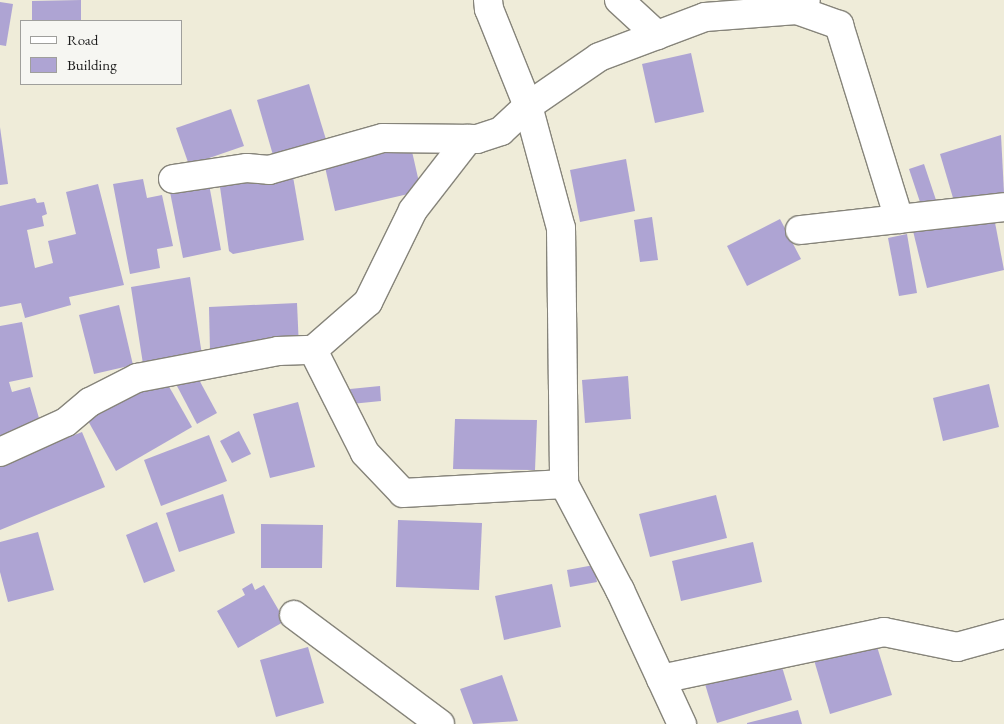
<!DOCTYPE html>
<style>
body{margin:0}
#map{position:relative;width:1004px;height:724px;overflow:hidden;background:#efecd9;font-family:"EB Garamond",serif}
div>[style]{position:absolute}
.building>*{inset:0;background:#aea4d3}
.roads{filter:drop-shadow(1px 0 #86847a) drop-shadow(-1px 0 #86847a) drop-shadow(0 1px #86847a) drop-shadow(0 -1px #86847a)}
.minor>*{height:28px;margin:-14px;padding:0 14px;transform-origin:14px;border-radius:14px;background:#fff}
span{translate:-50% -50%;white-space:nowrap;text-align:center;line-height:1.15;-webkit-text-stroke:5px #f6f6f2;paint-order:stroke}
.legend{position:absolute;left:20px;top:20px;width:162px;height:65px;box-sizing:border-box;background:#f6f6f2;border:1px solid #9f9f9c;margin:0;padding:6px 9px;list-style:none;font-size:15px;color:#1c1c1c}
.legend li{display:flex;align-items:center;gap:10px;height:25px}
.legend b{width:25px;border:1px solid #9f9f9c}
</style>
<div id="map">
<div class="building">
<div style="clip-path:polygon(81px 0,81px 21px,32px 21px,32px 1px)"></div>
<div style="clip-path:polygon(0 2px,13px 4px,6px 46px,0 45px)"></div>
<div style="clip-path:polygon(691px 53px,704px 112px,655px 123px,642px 64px)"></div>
<div style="clip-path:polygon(309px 84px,328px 146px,275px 162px,257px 100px)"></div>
<div style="clip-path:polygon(231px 109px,244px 146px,189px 165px,176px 128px)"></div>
<div style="clip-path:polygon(0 127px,8px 184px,0 185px)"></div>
<div style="clip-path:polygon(1001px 135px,1004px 193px,956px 208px,940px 154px)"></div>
<div style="clip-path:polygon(411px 147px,421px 191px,335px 211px,325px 167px)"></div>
<div style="clip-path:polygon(626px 159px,635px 211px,580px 222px,570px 170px)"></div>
<div style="clip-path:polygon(924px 164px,938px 206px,923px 211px,909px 169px)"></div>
<div style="clip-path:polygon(292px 171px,304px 240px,233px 254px,229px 251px,219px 180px)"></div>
<div style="clip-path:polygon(143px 179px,147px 198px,162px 195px,173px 246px,157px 249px,160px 268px,130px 274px,113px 184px)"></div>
<div style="clip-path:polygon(98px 184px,124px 285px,69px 297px,71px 305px,25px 318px,21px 303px,0 307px,0 206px,35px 198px,37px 203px,44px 202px,47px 214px,42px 216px,44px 226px,27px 230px,35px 268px,53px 263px,48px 241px,76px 234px,66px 192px)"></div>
<div style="clip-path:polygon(209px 184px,221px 250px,183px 258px,170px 192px)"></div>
<div style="clip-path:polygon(993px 212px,1004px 270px,927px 288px,913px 231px)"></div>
<div style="clip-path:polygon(652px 217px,658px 260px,640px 262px,634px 220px)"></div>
<div style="clip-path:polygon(780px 219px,801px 259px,747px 286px,727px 246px)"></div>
<div style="clip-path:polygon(907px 234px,917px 293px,899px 296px,888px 238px)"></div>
<div style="clip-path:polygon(190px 277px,202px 355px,143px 364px,131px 287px)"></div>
<div style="clip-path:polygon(297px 303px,299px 348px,210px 352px,209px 307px)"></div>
<div style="clip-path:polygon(119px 305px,133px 365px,94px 374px,79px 315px)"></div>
<div style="clip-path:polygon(22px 322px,33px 377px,9px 382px,12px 392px,30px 387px,41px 425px,0 438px,0 326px)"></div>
<div style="clip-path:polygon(163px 376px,192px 427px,116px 471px,87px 419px)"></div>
<div style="clip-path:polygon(197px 376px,217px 413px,197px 424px,177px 386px)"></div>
<div style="clip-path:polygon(628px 376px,631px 419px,585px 423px,582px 380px)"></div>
<div style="clip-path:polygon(989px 384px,999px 427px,943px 441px,933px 398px)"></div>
<div style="clip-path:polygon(380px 386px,381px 401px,351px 404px,350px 389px)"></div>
<div style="clip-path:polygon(298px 402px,315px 467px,270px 478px,253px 414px)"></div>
<div style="clip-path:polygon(455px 419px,537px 420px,535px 470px,453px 469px)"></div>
<div style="clip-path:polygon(239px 431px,251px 454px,232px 463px,220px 441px)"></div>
<div style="clip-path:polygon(82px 432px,105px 487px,0 530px,0 465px)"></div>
<div style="clip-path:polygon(209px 435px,227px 481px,161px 506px,144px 460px)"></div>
<div style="clip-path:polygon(223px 494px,235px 533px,179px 552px,166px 513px)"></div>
<div style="clip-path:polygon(716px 495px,727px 538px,650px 557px,639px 514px)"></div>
<div style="clip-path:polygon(398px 520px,482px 523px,479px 590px,396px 587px)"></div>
<div style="clip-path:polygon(157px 522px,175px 571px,144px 583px,126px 535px)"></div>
<div style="clip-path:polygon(261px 524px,323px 525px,322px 568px,261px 568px)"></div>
<div style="clip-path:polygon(38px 532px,54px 590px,8px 602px,0 572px,0 542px)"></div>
<div style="clip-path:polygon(753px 542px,762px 582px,681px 601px,672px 561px)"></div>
<div style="clip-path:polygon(594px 565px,597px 582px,570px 587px,567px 570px)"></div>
<div style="clip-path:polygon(252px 583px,255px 590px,264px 585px,285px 621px,238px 648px,217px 611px,245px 595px,242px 589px)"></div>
<div style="clip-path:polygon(552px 584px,561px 627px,504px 640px,495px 596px)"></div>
<div style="clip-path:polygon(875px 640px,892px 695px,830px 714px,814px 660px)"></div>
<div style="clip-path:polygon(308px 647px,324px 703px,276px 717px,260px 660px)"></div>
<div style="clip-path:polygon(779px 657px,792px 700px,717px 723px,704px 681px)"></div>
<div style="clip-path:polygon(502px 675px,518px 721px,473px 724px,460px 689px)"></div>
<div style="clip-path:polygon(798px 710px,802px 724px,747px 724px,747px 723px)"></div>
</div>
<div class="roads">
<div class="minor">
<div style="left:488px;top:0;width:9px;rotate:84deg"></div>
<div style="left:489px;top:9px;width:105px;rotate:68.1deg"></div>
<div style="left:528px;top:106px;width:126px;rotate:74.9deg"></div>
<div style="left:561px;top:228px;width:256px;rotate:89.3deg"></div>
<div style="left:564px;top:484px;width:120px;rotate:62.2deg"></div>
<div style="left:620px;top:590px;width:148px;rotate:65.2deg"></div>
<div style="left:619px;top:0;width:52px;rotate:42.6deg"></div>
<div style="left:797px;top:10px;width:45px;rotate:19.7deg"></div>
<div style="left:839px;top:25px;width:203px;rotate:72.8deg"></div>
<div style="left:173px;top:179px;width:75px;rotate:-8.5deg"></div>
<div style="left:247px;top:168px;width:22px;rotate:5deg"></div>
<div style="left:269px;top:170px;width:118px;rotate:-15.7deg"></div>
<div style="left:383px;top:138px;width:94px;rotate:0.6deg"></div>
<div style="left:477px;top:139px;width:25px;rotate:-18deg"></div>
<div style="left:501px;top:131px;width:37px;rotate:-43deg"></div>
<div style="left:528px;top:106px;width:86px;rotate:-34.6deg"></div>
<div style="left:599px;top:57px;width:113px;rotate:-20.7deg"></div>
<div style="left:705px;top:17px;width:92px;rotate:-4.4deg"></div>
<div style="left:797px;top:10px;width:13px;rotate:-48deg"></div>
<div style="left:800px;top:230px;width:205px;rotate:-6.4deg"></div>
<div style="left:313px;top:350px;width:73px;rotate:-41.1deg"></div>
<div style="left:368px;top:302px;width:102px;rotate:-63.9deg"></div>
<div style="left:413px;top:210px;width:90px;rotate:-52.2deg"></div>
<div style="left:0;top:452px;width:72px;rotate:-24.4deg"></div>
<div style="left:66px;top:422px;width:31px;rotate:-40deg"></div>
<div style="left:90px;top:402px;width:53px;rotate:-27.1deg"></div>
<div style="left:137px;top:378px;width:144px;rotate:-10.8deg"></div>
<div style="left:278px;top:351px;width:35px;rotate:-2deg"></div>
<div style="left:313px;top:350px;width:115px;rotate:63.2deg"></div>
<div style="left:365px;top:453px;width:55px;rotate:46.5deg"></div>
<div style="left:403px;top:493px;width:161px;rotate:-3.2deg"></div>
<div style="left:294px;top:615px;width:182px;rotate:36.7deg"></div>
<div style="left:661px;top:679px;width:228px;rotate:-11.9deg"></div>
<div style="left:884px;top:632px;width:75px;rotate:11.6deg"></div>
<div style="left:957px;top:647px;width:49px;rotate:-15.5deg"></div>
</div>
</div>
<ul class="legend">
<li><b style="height:6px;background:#fff"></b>Road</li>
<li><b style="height:14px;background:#aea4d3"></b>Building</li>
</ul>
</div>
